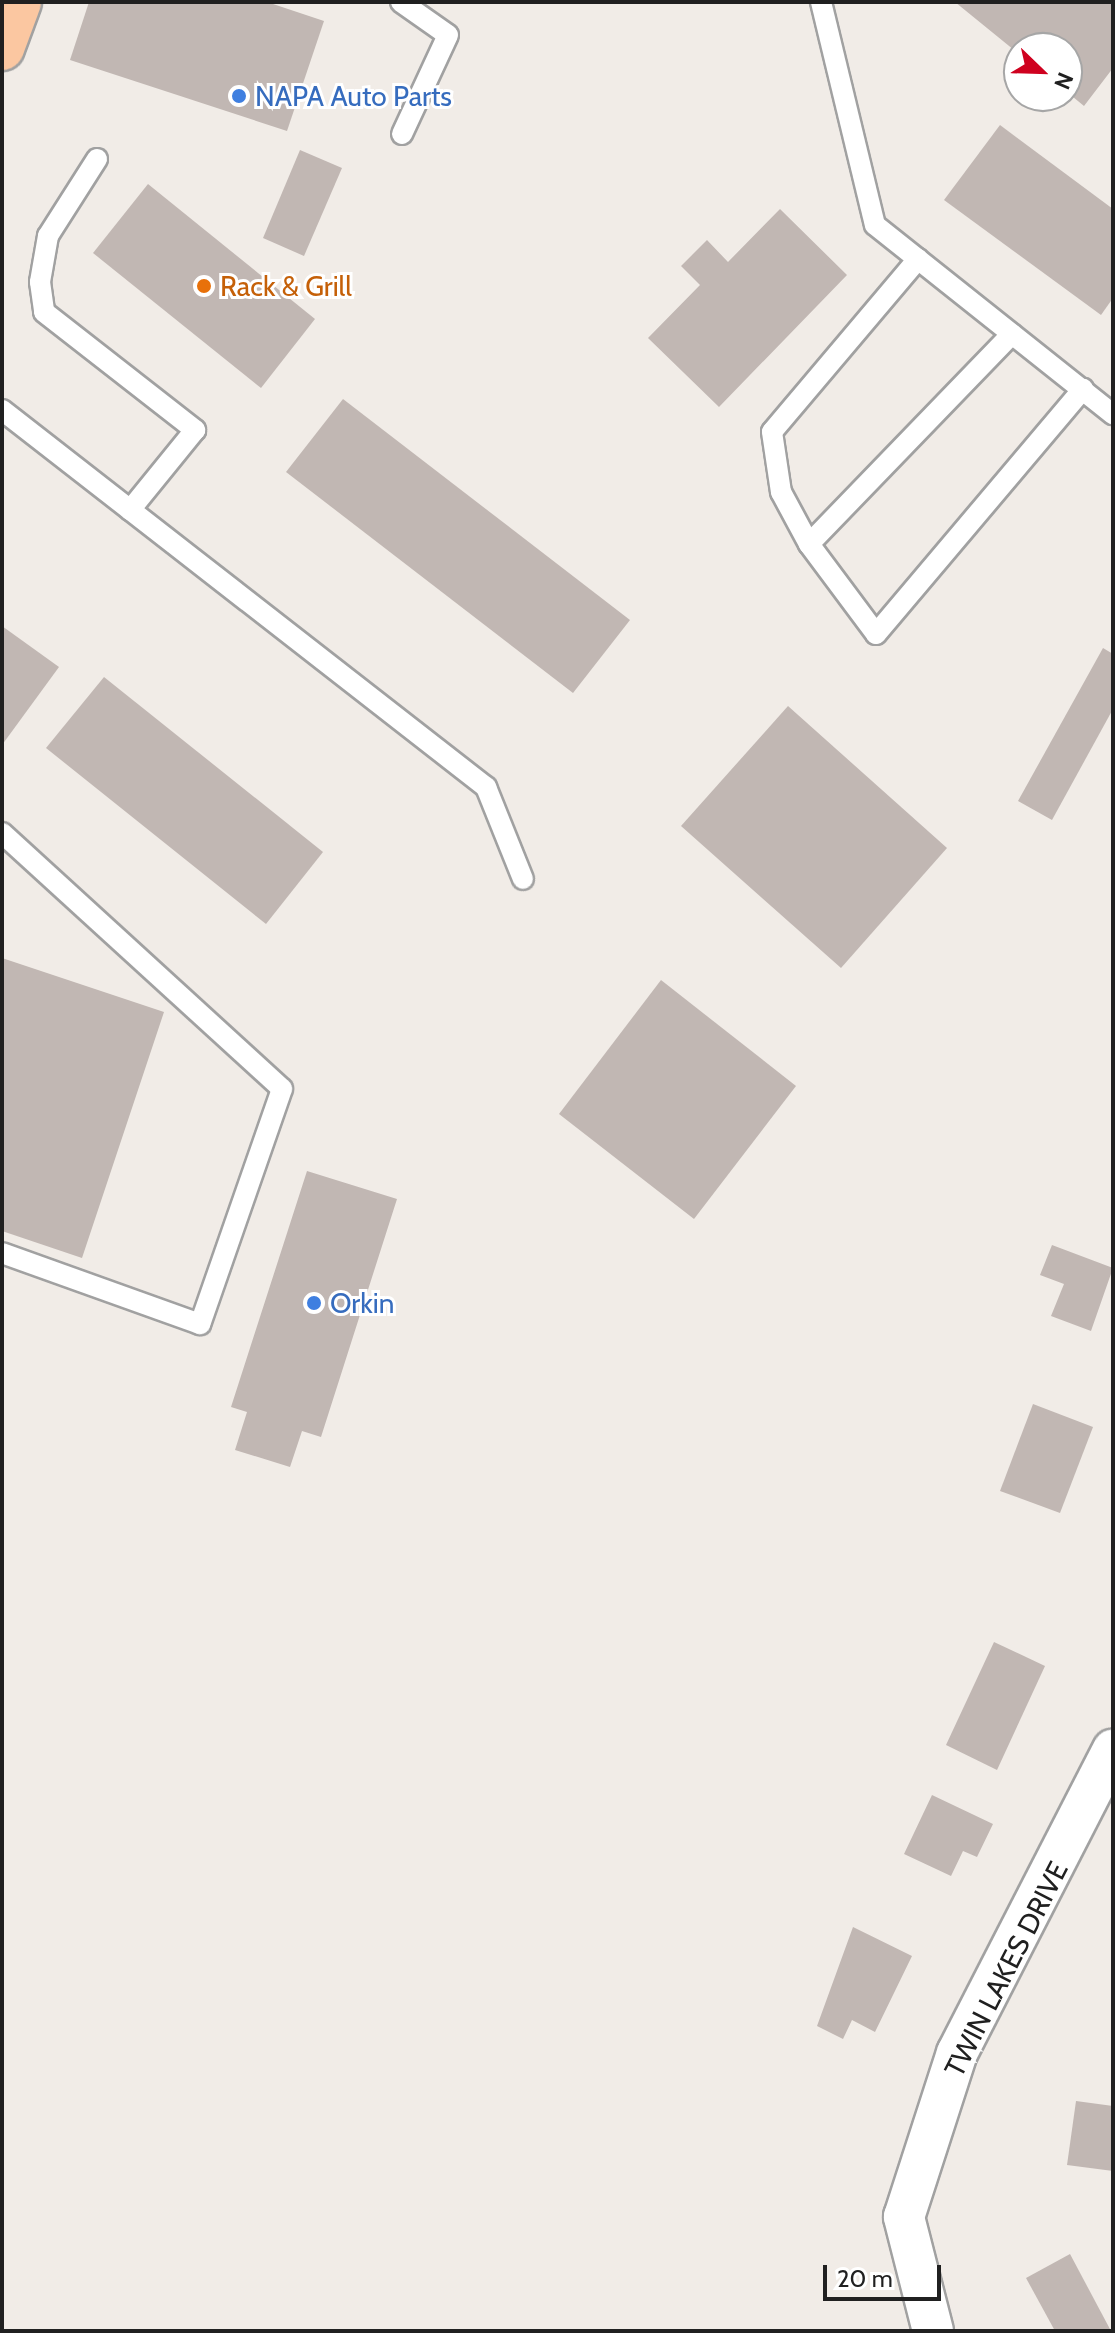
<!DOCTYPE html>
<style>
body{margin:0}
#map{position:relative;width:1115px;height:2333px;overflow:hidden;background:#f1ece7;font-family:Cabin,sans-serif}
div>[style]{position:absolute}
.building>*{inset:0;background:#c1b7b3}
.roads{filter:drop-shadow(2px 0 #a1a1a1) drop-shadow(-2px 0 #a1a1a1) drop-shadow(0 2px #a1a1a1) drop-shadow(0 -2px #a1a1a1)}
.service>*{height:20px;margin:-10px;padding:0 10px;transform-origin:10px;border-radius:10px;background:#fff}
.minor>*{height:40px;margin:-20px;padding:0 20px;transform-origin:20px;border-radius:20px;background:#fff}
.primary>*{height:44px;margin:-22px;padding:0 22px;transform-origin:22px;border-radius:22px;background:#fbc7a1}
.dots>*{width:22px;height:22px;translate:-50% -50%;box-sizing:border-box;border:4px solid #fff;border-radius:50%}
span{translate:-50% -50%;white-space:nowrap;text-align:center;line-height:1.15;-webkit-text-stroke:6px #fff;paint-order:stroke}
.shop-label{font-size:28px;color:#366cbe}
.left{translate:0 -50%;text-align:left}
.food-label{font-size:28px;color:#c56008}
.street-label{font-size:28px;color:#202020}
.frame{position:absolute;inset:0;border:4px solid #202020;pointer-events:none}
.north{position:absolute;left:1003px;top:32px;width:80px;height:80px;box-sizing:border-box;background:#fff;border:2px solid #a6a6a6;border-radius:50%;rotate:113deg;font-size:22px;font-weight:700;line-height:32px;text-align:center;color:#202020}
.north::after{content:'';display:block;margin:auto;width:28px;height:36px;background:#cf011f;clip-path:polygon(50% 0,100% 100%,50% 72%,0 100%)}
.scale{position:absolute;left:823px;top:2265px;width:118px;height:36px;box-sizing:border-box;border:4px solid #202020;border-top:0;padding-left:10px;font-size:24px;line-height:28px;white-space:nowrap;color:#202020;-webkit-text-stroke:6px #fff;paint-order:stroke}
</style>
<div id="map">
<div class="building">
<div style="clip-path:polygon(89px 2px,267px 2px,324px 21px,287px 131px,70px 60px)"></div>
<div style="clip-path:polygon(955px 2px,1113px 2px,1113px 68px,1084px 106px,1067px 92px,1067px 48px,1019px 54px)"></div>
<div style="clip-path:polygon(1000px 125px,1113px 209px,1113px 298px,1101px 315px,944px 200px)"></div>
<div style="clip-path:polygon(300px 150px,342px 168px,304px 256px,263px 238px)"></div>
<div style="clip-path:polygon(148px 184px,315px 319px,261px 388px,93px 253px)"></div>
<div style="clip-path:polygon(780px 209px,847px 275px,719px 407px,648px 338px,700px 285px,681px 266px,707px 240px,728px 262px)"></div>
<div style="clip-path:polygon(343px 399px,630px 620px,573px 693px,286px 472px)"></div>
<div style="clip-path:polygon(2px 626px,59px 667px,2px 745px)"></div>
<div style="clip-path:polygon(1103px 648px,1113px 654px,1113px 709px,1052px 820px,1018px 801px)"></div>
<div style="clip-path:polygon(104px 677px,323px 852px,266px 924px,46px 748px)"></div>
<div style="clip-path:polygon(788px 706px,947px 848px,841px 968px,681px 826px)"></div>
<div style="clip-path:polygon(2px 958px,164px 1012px,82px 1258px,2px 1231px)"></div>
<div style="clip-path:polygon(661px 980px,796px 1086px,694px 1219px,559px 1114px)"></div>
<div style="clip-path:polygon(307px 1171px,397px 1199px,321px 1437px,302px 1431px,290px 1467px,235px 1450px,247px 1412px,231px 1407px)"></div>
<div style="clip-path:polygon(1052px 1245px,1113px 1268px,1091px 1331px,1051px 1316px,1064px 1284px,1040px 1275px)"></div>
<div style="clip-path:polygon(1033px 1404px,1093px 1427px,1060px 1513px,1000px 1491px)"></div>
<div style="clip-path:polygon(994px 1642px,1045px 1666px,997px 1770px,946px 1745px)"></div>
<div style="clip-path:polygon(932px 1795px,993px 1824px,977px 1857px,963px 1851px,951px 1876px,904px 1854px)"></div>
<div style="clip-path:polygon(853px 1927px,912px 1956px,875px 2032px,852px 2020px,843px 2039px,817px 2026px)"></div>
<div style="clip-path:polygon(1076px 2101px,1113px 2106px,1113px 2171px,1067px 2165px)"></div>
<div style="clip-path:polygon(1070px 2254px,1111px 2331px,1055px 2331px,1026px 2278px)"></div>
</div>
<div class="roads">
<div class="service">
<div style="left:401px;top:2px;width:57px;rotate:35.1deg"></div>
<div style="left:448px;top:35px;width:109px;rotate:114.9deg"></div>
<div style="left:821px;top:2px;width:229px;rotate:76.4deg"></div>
<div style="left:875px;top:225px;width:304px;rotate:38.5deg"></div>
<div style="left:97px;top:159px;width:91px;rotate:122.5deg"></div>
<div style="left:48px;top:236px;width:47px;rotate:99.9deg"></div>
<div style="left:40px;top:282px;width:30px;rotate:82deg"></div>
<div style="left:44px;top:312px;width:192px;rotate:38deg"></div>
<div style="left:195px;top:430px;width:103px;rotate:129.1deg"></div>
<div style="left:918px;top:259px;width:226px;rotate:130.2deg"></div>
<div style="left:772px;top:432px;width:61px;rotate:81.5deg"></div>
<div style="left:781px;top:492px;width:59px;rotate:61.7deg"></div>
<div style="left:809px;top:544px;width:292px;rotate:-46deg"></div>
<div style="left:2px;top:410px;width:614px;rotate:37.92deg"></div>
<div style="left:486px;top:787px;width:99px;rotate:68.1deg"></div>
<div style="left:809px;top:544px;width:112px;rotate:53.3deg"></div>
<div style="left:876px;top:634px;width:321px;rotate:-49.8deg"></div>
<div style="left:2px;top:833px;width:379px;rotate:42.4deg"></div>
<div style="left:282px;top:1089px;width:249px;rotate:109.2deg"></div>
<div style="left:200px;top:1324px;width:210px;rotate:-160.3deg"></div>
</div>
<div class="minor">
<div style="left:933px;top:2331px;width:118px;rotate:-104.3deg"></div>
<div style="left:904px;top:2217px;width:172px;rotate:-72.1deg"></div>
<div style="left:957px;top:2053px;width:341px;rotate:-62.8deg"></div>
</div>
<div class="primary">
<div style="left:2px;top:48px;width:49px;rotate:-69.7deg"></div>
</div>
</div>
<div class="dots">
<div style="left:239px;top:96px;background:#3f7fe0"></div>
<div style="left:204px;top:286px;background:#e8710a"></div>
<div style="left:314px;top:1303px;background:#3f7fe0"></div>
</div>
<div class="shop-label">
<span class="left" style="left:255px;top:96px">NAPA Auto Parts</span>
<span class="left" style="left:330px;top:1303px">Orkin</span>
</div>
<div class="food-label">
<span class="left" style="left:220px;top:286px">Rack &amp; Grill</span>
</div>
<div class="street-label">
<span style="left:1006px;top:1969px;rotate:-63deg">TWIN LAKES DRIVE</span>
</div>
<div class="frame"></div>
<div class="north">N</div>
<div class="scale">20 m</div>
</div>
